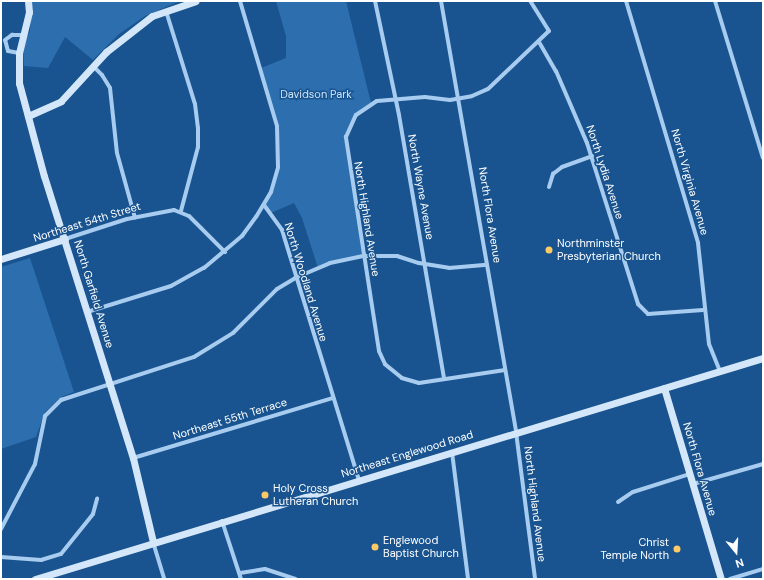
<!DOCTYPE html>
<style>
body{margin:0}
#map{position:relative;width:764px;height:580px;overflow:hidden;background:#195490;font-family:"DM Sans",sans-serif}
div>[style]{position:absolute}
.green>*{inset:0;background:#2c6eae}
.street>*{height:4px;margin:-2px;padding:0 2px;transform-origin:2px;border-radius:2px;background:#a7ccef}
.secondary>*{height:7px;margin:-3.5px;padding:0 3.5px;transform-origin:3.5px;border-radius:3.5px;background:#d4e7fa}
.dots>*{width:11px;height:11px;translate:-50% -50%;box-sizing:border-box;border:2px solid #195490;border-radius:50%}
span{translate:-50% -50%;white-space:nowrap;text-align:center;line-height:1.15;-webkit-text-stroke:3px #195490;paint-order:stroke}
.park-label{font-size:11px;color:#cde4fb}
.street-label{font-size:11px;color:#fff}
.poi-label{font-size:11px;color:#fff}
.left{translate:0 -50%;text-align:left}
.right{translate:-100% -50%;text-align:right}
.frame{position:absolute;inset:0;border:2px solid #fff;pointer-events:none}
.north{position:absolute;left:716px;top:532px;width:40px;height:40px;-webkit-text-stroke:3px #195490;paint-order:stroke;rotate:162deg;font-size:11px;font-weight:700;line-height:16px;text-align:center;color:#fff}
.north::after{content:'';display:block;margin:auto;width:14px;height:18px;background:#fff;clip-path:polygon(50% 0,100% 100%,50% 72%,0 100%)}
</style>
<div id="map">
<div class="green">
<div style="clip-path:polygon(31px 1px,180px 1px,145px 16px,119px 34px,93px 60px,65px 37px,48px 68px,24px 66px,23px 45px,30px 31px)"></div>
<div style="clip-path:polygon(276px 1px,346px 1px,371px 103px,360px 110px,347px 131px,348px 156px,364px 256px,318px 268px,302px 218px,294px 203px,271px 213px,264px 205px,278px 167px,277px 126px,261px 68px,286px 58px,286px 36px)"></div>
<div style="clip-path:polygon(30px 258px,74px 392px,61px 397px,45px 412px,36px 437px,1px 449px,1px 267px)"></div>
</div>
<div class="street">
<div style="left:375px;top:1px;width:116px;rotate:78.1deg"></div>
<div style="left:399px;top:115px;width:266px;rotate:80.3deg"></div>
<div style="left:441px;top:1px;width:437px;rotate:80.1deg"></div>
<div style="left:516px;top:432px;width:148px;rotate:82.6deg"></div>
<div style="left:626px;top:1px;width:252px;rotate:73.4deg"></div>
<div style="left:698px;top:243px;width:102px;rotate:83.8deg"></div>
<div style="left:709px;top:344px;width:29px;rotate:68deg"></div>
<div style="left:715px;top:1px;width:164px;rotate:73deg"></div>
<div style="left:166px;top:11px;width:97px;rotate:72.7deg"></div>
<div style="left:195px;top:104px;width:24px;rotate:83deg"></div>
<div style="left:198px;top:128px;width:19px;rotate:90deg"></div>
<div style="left:198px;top:147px;width:66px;rotate:104.9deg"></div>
<div style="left:539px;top:42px;width:34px;rotate:60deg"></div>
<div style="left:556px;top:71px;width:78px;rotate:66.7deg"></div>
<div style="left:587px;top:143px;width:169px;rotate:72.4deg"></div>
<div style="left:638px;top:304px;width:14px;rotate:45deg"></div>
<div style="left:648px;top:314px;width:55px;rotate:-4.2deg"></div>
<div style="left:19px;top:53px;width:11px;rotate:-170deg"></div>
<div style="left:8px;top:51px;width:11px;rotate:-105deg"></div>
<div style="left:5px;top:40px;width:9px;rotate:-36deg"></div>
<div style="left:12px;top:35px;width:10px"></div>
<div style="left:93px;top:66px;width:13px;rotate:45deg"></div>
<div style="left:102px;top:75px;width:15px;rotate:58deg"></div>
<div style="left:110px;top:88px;width:65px;rotate:83.9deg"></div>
<div style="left:117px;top:153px;width:67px;rotate:74.5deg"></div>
<div style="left:549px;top:187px;width:14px;rotate:-73deg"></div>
<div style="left:553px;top:174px;width:11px;rotate:-38deg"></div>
<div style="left:562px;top:167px;width:32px;rotate:-20deg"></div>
<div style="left:264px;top:205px;width:31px;rotate:54deg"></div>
<div style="left:282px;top:230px;width:262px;rotate:72.9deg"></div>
<div style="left:65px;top:239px;width:65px;rotate:-17.9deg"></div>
<div style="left:127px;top:219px;width:48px;rotate:-10.8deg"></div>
<div style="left:174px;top:210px;width:16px;rotate:22deg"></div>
<div style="left:189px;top:216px;width:51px;rotate:45deg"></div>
<div style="left:87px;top:312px;width:88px;rotate:-17.2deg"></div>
<div style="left:171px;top:286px;width:38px;rotate:-29deg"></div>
<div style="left:204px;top:268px;width:50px;rotate:-40.1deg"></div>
<div style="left:242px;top:236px;width:24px;rotate:-54deg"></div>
<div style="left:256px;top:217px;width:29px;rotate:-59deg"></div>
<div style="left:271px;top:192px;width:26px;rotate:-74deg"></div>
<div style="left:278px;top:167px;width:41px;rotate:-91.4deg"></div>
<div style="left:277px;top:126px;width:130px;rotate:-106.5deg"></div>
<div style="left:505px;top:370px;width:87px;rotate:171.4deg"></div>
<div style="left:419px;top:383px;width:18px;rotate:-164deg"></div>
<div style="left:402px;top:378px;width:22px;rotate:-141deg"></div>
<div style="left:385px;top:364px;width:14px;rotate:-115deg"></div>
<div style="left:379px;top:351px;width:217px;rotate:-98.8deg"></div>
<div style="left:346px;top:137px;width:24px;rotate:-66deg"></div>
<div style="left:356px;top:115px;width:25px;rotate:-34deg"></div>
<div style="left:377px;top:101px;width:48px;rotate:-4.8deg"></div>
<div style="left:425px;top:97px;width:25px;rotate:7deg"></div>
<div style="left:450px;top:100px;width:22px;rotate:-10deg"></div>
<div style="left:472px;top:96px;width:17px;rotate:-24deg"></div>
<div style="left:488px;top:89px;width:84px;rotate:-43.6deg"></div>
<div style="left:549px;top:31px;width:36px;rotate:-122deg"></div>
<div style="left:452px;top:452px;width:128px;rotate:82.8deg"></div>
<div style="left:133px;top:458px;width:209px;rotate:-16.7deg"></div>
<div style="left:693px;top:484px;width:73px;rotate:-15.9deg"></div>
<div style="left:618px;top:502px;width:18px;rotate:-34deg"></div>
<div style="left:633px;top:492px;width:60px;rotate:-17.5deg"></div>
<div style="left:222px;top:521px;width:61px;rotate:71.9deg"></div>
<div style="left:1px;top:529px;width:73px;rotate:-62.4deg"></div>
<div style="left:35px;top:464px;width:49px;rotate:-78.2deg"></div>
<div style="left:45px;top:416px;width:23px;rotate:-45deg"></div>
<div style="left:61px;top:400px;width:140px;rotate:-17.9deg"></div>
<div style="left:194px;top:357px;width:46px;rotate:-31.6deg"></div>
<div style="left:233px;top:333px;width:62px;rotate:-45deg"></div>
<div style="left:277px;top:289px;width:21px;rotate:-31deg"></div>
<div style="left:295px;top:278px;width:38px;rotate:-23deg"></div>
<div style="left:330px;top:263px;width:35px;rotate:-12deg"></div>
<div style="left:364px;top:256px;width:33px"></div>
<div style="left:397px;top:256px;width:23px;rotate:18deg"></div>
<div style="left:419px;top:263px;width:30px;rotate:9deg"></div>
<div style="left:449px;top:268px;width:38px;rotate:-5deg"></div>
<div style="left:153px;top:542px;width:39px;rotate:73deg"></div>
<div style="left:1px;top:557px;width:40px;rotate:4.3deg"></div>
<div style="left:41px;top:560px;width:21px;rotate:-17deg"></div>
<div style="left:61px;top:554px;width:51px;rotate:-51.3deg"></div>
<div style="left:93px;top:514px;width:16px;rotate:-75deg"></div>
<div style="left:240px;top:573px;width:25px;rotate:-9deg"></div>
<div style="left:265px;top:569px;width:32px;rotate:18deg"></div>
<div style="left:730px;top:579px;width:34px;rotate:-17deg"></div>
</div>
<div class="secondary">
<div style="left:28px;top:1px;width:11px;rotate:85deg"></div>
<div style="left:29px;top:12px;width:42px;rotate:103.7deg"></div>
<div style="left:19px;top:53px;width:30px;rotate:90deg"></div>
<div style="left:19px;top:83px;width:96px;rotate:75deg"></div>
<div style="left:44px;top:176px;width:296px;rotate:72.5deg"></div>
<div style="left:133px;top:458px;width:86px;rotate:76.6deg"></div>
<div style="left:28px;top:116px;width:36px;rotate:-24deg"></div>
<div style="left:61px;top:101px;width:67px;rotate:-47.4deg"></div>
<div style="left:106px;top:52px;width:58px;rotate:-38deg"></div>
<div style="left:152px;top:16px;width:46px;rotate:-18.8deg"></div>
<div style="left:1px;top:259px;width:67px;rotate:-17.4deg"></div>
<div style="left:664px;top:388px;width:199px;rotate:73.4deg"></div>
<div style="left:35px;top:579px;width:761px;rotate:-16.89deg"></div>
</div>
<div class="dots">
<div style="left:549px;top:250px;background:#ffc965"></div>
<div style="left:265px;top:495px;background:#ffc965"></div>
<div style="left:375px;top:547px;background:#ffc965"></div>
<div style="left:677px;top:549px;background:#ffc965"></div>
</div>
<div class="park-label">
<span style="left:316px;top:94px">Davidson Park</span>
</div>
<div class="street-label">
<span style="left:605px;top:172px;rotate:72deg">North Lydia Avenue</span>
<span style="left:690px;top:182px;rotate:74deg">North Virginia Avenue</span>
<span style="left:421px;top:187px;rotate:80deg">North Wayne Avenue</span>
<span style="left:490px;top:215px;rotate:81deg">North Flora Avenue</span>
<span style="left:367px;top:219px;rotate:81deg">North Highland Avenue</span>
<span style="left:87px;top:222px;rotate:-17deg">Northeast 54th Street</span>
<span style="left:306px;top:282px;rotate:73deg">North Woodland Avenue</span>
<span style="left:94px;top:294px;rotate:73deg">North Garfield Avenue</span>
<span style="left:230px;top:419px;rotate:-17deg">Northeast 55th Terrace</span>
<span style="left:407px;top:454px;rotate:-17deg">Northeast Englewood Road</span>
<span style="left:700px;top:469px;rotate:74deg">North Flora Avenue</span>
<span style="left:535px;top:504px;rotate:83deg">North Highland Avenue</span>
</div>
<div class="poi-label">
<span class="left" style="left:557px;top:250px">Northminster<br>Presbyterian Church</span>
<span class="left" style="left:273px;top:495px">Holy Cross<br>Lutheran Church</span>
<span class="left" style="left:383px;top:547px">Englewood<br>Baptist Church</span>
<span class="right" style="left:669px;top:549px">Christ<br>Temple North</span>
</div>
<div class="frame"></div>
<div class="north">N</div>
</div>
